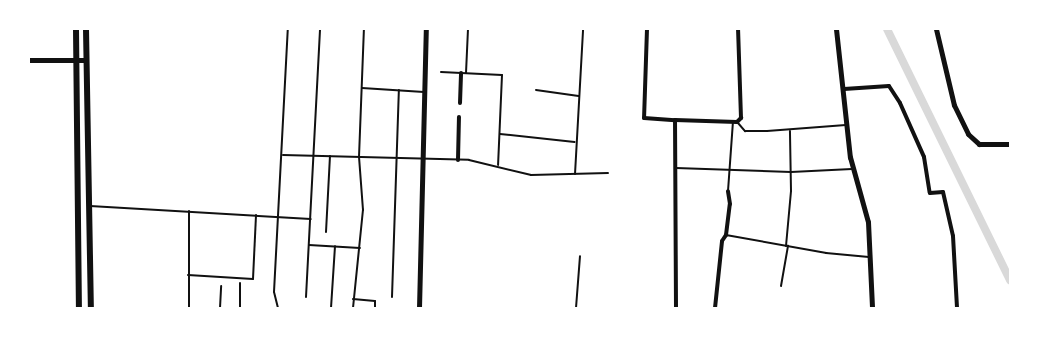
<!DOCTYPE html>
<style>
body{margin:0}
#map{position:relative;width:1039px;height:337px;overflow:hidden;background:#fff;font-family:"Nunito Sans",sans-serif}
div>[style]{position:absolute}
.canal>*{height:8px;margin:-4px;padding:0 4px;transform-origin:4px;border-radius:4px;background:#d9d9d9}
.service>*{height:2px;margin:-1px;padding:0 1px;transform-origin:1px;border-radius:1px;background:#111}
.minor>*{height:4px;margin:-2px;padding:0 2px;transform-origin:2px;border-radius:2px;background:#111}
.tertiary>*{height:5px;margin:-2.5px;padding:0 2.5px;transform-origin:2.5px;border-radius:2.5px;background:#111}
.secondary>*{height:6px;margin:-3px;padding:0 3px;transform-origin:3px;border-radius:3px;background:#111}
span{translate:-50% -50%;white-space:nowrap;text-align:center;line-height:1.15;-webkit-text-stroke:4px #fff;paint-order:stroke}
.frame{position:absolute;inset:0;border:30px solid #fff;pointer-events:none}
</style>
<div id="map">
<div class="canal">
<div style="left:887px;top:29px;width:280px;rotate:63.9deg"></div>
</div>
<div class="service">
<div style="left:441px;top:72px;width:61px;rotate:2.8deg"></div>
<div style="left:502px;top:75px;width:90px;rotate:92.5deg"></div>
<div style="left:466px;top:73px;width:44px;rotate:-87.4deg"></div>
<div style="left:362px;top:88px;width:62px;rotate:3.7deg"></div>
<div style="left:536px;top:90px;width:43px;rotate:7.9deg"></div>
<div style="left:738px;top:123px;width:11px;rotate:49deg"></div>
<div style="left:745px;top:131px;width:22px"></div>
<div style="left:767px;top:131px;width:79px;rotate:-4.3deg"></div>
<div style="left:500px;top:134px;width:75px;rotate:6.1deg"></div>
<div style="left:283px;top:155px;width:186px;rotate:1.5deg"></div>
<div style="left:469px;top:160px;width:64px;rotate:13.6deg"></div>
<div style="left:531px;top:175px;width:77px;rotate:-1.5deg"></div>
<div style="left:676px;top:168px;width:115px;rotate:2deg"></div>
<div style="left:791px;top:172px;width:61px;rotate:-2.8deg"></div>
<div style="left:575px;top:174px;width:145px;rotate:-86.8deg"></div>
<div style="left:728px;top:191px;width:69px;rotate:-85.9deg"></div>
<div style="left:90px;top:206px;width:221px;rotate:3.4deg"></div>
<div style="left:326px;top:232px;width:76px;rotate:-87deg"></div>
<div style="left:726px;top:235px;width:102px;rotate:10.2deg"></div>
<div style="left:826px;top:253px;width:43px;rotate:5.3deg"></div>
<div style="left:309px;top:245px;width:51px;rotate:3.4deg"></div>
<div style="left:786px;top:246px;width:55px;rotate:-84.8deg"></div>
<div style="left:791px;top:191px;width:60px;rotate:-91deg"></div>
<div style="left:188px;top:275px;width:65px;rotate:3.5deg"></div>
<div style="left:253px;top:279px;width:64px;rotate:-87.3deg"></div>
<div style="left:781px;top:286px;width:41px;rotate:-80.1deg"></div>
<div style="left:306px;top:297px;width:268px;rotate:-87deg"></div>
<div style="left:392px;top:297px;width:207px;rotate:-88.1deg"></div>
<div style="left:353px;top:299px;width:22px;rotate:5deg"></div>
<div style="left:375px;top:301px;width:7px;rotate:90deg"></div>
<div style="left:189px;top:308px;width:97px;rotate:-90deg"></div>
<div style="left:220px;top:308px;width:22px;rotate:-87deg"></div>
<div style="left:240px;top:308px;width:25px;rotate:-90deg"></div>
<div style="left:278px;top:308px;width:16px;rotate:-104deg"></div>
<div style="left:274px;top:292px;width:263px;rotate:-87deg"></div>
<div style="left:331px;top:308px;width:62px;rotate:-86.3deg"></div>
<div style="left:353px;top:308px;width:99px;rotate:-84.2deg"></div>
<div style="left:363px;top:210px;width:53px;rotate:-94.3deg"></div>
<div style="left:359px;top:157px;width:128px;rotate:-87.8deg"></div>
<div style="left:576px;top:308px;width:52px;rotate:-85.6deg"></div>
</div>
<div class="minor">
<div style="left:647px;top:29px;width:89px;rotate:91.9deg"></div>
<div style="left:644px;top:118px;width:31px;rotate:4deg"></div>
<div style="left:844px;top:89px;width:45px;rotate:-3.8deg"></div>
<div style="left:889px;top:86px;width:20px;rotate:57deg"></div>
<div style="left:900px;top:103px;width:59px;rotate:66deg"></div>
<div style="left:924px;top:157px;width:36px;rotate:81deg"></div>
<div style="left:930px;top:193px;width:13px;rotate:-4deg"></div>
<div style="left:943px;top:192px;width:45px;rotate:77.2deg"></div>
<div style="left:953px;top:236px;width:72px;rotate:86.8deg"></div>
<div style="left:460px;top:103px;width:30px;rotate:-88deg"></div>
<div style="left:458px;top:160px;width:43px;rotate:-88.7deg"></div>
<div style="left:676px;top:308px;width:188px;rotate:-90.3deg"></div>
<div style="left:675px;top:120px;width:62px;rotate:1.8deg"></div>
<div style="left:737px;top:122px;width:6px;rotate:-45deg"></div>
<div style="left:741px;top:118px;width:89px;rotate:-91.9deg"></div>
<div style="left:715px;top:308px;width:67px;rotate:-84deg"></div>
<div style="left:722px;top:241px;width:7px;rotate:-56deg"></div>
<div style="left:726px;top:235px;width:31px;rotate:-83deg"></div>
<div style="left:730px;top:204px;width:13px;rotate:-99deg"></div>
</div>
<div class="tertiary">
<div style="left:836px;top:29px;width:129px;rotate:83.8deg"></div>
<div style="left:850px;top:157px;width:67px;rotate:74.5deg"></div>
<div style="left:868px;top:222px;width:86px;rotate:87.3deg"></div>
<div style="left:936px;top:29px;width:78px;rotate:76.7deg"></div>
<div style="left:954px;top:105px;width:32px;rotate:64deg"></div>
<div style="left:968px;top:134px;width:15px;rotate:42deg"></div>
<div style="left:979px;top:144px;width:31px"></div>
<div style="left:29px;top:60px;width:57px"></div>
<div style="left:419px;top:308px;width:279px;rotate:-88.6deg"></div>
</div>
<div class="secondary">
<div style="left:76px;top:29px;width:279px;rotate:89.4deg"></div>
<div style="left:86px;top:29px;width:279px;rotate:89deg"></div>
</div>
<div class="frame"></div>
</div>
